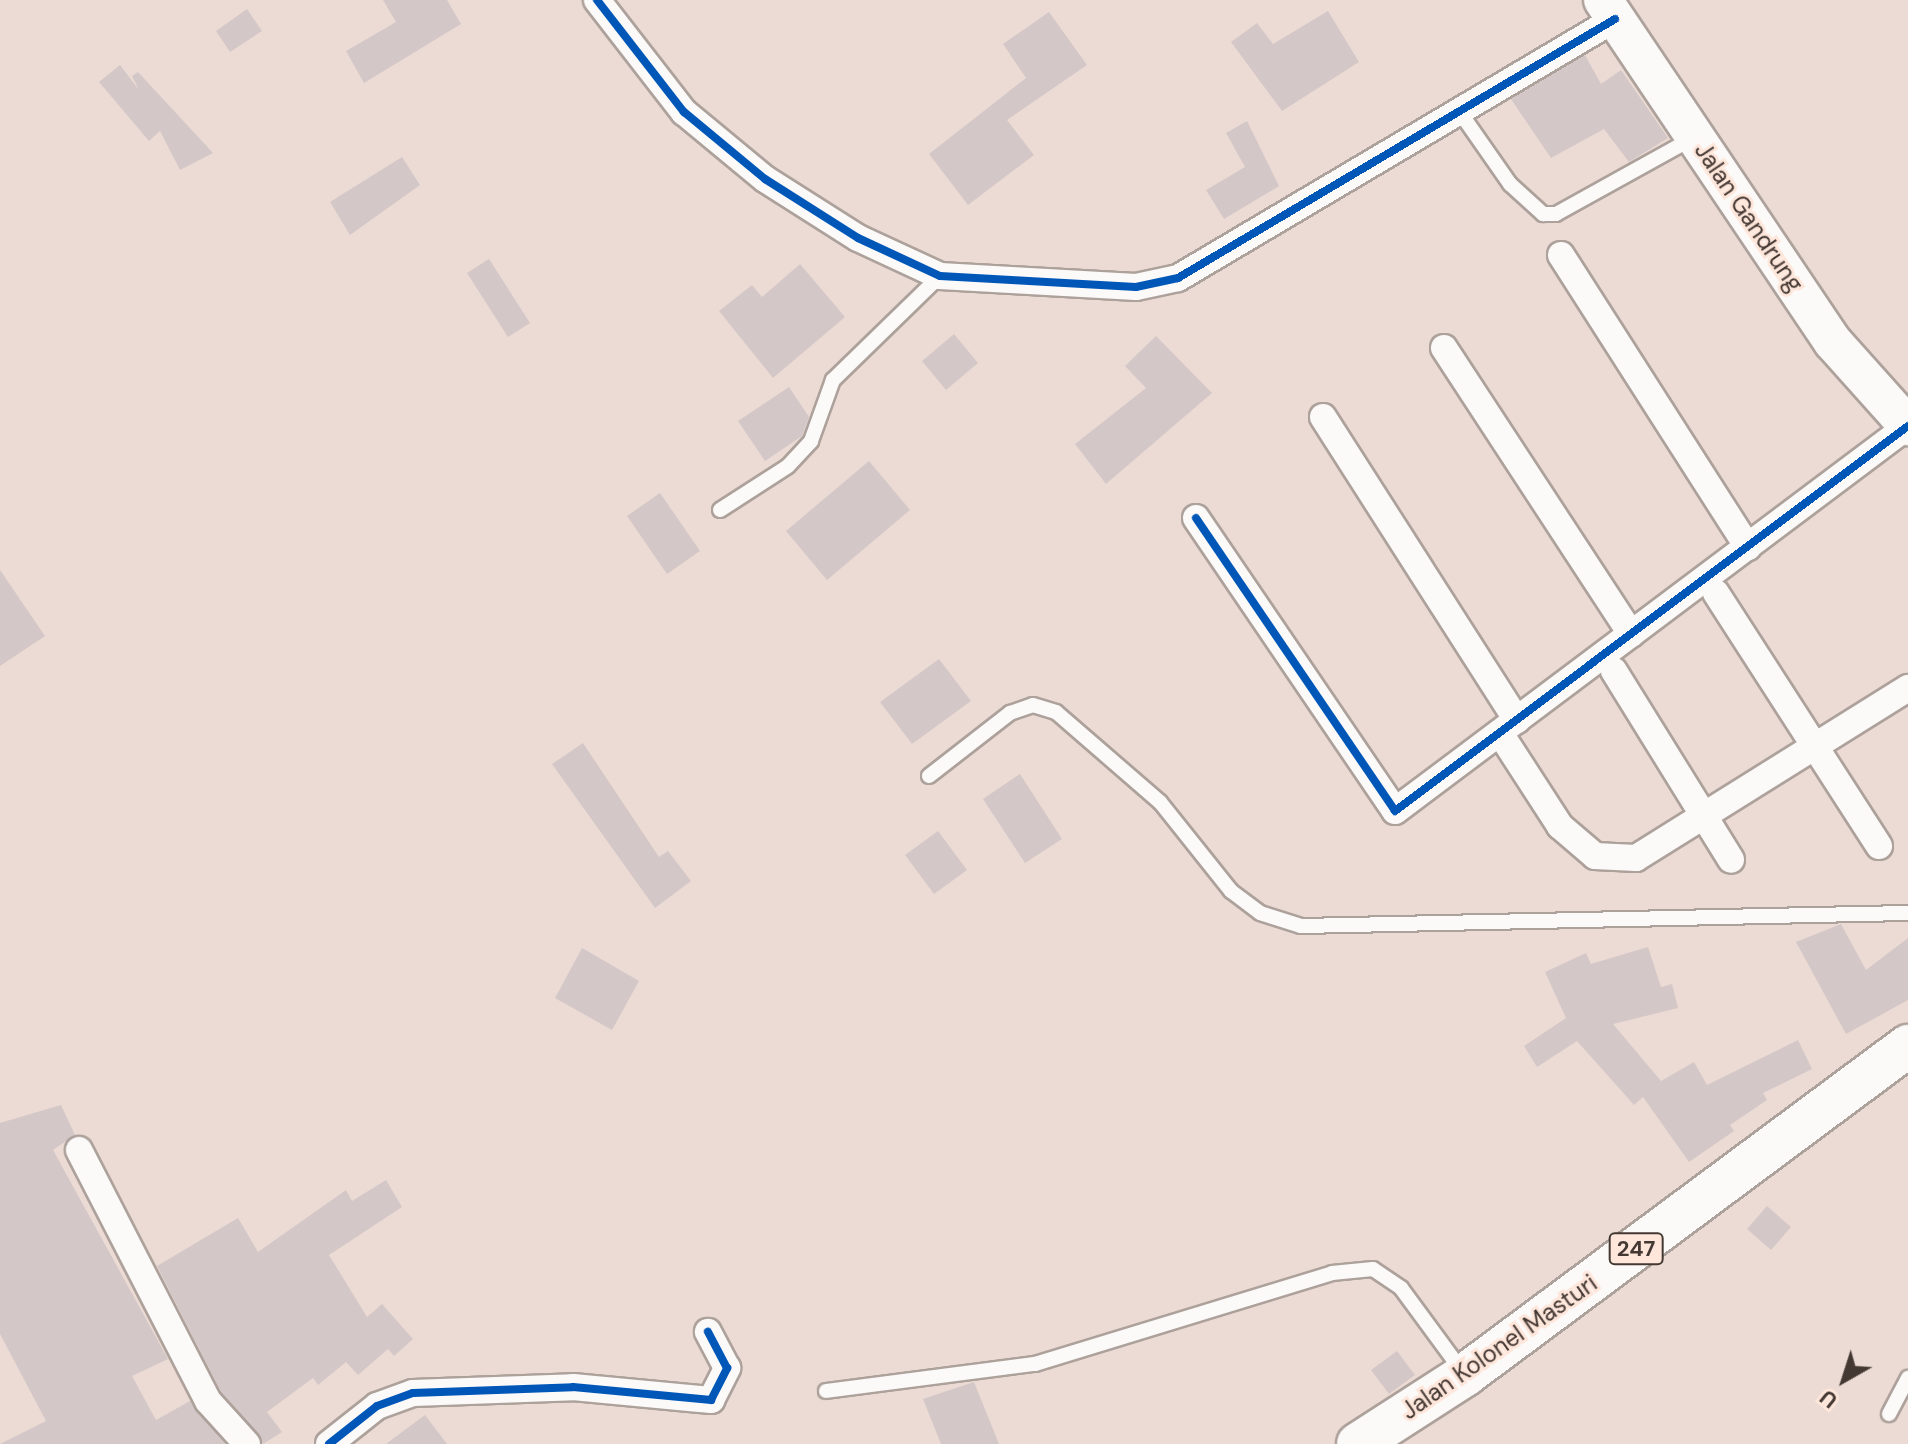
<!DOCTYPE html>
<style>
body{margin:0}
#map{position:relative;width:1908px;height:1444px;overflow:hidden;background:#ebdbd4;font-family:"DM Sans",sans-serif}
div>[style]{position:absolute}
.building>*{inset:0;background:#d4c7c7}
.roads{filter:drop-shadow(2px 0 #ada19b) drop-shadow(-2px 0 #ada19b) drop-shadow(0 2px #ada19b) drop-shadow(0 -2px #ada19b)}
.lane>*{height:14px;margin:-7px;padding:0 7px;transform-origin:7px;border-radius:7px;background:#fcfaf9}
.street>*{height:26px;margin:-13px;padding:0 13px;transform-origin:13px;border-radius:13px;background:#fcfaf9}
.secondary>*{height:38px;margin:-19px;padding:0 19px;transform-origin:19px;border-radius:19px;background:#fcfaf9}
.primary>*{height:42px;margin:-21px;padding:0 21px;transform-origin:21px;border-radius:21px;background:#fcfaf9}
.cycleway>*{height:8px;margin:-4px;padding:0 4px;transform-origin:4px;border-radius:4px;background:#0057b8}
span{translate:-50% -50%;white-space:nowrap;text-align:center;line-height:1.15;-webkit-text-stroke:6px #fee6db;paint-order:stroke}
.shield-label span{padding:2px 6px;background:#fee6db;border:2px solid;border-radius:6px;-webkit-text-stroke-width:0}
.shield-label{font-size:22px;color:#443833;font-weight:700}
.street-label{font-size:24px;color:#443833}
.north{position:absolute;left:1804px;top:1340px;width:80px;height:80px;-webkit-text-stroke:6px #fee6db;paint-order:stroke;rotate:219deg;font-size:22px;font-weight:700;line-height:32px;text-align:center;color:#443833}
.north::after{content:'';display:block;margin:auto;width:28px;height:36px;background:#443833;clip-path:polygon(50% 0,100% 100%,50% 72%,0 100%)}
</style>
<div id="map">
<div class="building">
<div style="clip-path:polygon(383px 0,447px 0,461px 24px,364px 83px,346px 51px,396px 22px)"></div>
<div style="clip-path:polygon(247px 9px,262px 31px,230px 52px,216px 31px)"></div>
<div style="clip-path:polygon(1328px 11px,1359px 62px,1282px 111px,1231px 42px,1257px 23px,1273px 44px)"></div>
<div style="clip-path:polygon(1049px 12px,1087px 65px,1007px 120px,1034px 155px,968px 205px,929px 154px,1026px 78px,1003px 44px)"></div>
<div style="clip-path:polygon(1585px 55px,1601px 84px,1621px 70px,1668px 138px,1629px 162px,1604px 129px,1551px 158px,1511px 99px)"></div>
<div style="clip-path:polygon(120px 65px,139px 90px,132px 76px,138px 72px,213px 153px,180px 170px,160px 131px,149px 141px,99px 82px)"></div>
<div style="clip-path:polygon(1247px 121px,1279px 186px,1224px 219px,1206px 190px,1245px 167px,1226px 133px)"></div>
<div style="clip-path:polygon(402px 157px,420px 185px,350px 235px,330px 202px)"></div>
<div style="clip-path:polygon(489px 259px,530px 323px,508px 337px,467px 273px)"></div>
<div style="clip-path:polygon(800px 264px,845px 317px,773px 378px,719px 311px,752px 285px,762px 297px)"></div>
<div style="clip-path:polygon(954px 334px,978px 363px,946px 390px,922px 361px)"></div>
<div style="clip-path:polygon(1156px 336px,1212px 393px,1106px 484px,1075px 444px,1146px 388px,1125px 366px)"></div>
<div style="clip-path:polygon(789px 387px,809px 417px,802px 436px,765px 461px,738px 421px)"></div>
<div style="clip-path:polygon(869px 461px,910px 510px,827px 580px,786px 531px)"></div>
<div style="clip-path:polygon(660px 493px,700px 551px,667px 574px,627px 516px)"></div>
<div style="clip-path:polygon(0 570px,45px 636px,0 666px)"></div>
<div style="clip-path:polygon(939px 659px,971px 701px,912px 744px,880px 702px)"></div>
<div style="clip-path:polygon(583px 743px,659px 857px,668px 851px,691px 881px,655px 908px,552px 764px)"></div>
<div style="clip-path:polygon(1020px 774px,1062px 839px,1025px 863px,983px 799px)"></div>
<div style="clip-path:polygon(938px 831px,967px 870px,934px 894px,905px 855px)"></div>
<div style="clip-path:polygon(1841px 924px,1866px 970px,1908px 938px,1908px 1000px,1846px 1034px,1796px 942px)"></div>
<div style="clip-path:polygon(1648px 947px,1661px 987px,1672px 984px,1678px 1008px,1613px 1024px,1661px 1081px,1694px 1062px,1707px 1085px,1798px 1040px,1812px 1069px,1763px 1093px,1767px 1100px,1730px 1125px,1734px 1131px,1689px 1162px,1643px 1097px,1634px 1105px,1577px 1041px,1537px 1067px,1524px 1046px,1566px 1018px,1545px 972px,1586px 953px,1591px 964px)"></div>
<div style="clip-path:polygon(582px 948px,639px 981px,612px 1030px,555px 998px)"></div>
<div style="clip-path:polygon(61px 1105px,75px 1135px,53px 1150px,168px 1359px,132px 1376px,156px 1420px,190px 1401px,225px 1444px,0 1444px,46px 1421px,0 1334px,0 1123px)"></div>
<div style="clip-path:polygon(386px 1180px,402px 1207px,329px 1255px,367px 1317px,382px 1304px,413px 1339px,394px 1356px,388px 1349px,358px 1375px,346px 1362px,318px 1385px,313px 1378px,267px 1412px,282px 1432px,263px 1444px,221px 1392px,157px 1266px,238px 1218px,258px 1252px,346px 1190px,352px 1201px)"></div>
<div style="clip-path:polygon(1767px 1206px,1791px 1227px,1771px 1250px,1747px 1229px)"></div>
<div style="clip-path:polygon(1397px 1351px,1415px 1375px,1389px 1394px,1371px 1370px)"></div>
<div style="clip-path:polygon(974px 1382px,999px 1444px,941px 1444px,923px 1399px)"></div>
<div style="clip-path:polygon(425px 1415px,447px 1444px,386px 1444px)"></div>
</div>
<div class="roads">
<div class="lane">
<div style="left:1457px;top:108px;width:93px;rotate:55.1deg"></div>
<div style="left:1510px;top:184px;width:45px;rotate:42.3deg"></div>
<div style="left:1543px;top:214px;width:13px"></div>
<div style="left:1556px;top:214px;width:157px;rotate:-29deg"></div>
<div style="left:720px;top:510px;width:81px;rotate:-32.9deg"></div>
<div style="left:788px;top:466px;width:34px;rotate:-47deg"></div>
<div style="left:811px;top:441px;width:65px;rotate:-70.2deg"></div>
<div style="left:833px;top:380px;width:149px;rotate:-44.2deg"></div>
<div style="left:929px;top:776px;width:103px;rotate:-37.9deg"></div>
<div style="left:1010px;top:713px;width:24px;rotate:-19deg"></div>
<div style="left:1033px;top:705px;width:24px;rotate:17deg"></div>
<div style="left:1056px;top:712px;width:138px;rotate:40.9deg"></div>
<div style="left:1160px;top:802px;width:114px;rotate:51.4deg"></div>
<div style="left:1231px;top:891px;width:36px;rotate:37deg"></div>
<div style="left:1260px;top:913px;width:43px;rotate:17.6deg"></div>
<div style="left:1301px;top:926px;width:607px;rotate:-1.23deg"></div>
<div style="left:826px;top:1391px;width:211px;rotate:-7.4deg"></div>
<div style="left:1035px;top:1364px;width:311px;rotate:-17deg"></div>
<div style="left:1332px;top:1273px;width:41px;rotate:-5.6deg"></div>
<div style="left:1373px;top:1269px;width:34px;rotate:34deg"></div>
<div style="left:1401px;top:1288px;width:103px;rotate:53.7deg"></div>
<div style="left:1889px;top:1414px;width:41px;rotate:-62.2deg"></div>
</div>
<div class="street">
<div style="left:597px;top:0;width:142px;rotate:52.2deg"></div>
<div style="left:684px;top:112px;width:105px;rotate:39.6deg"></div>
<div style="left:765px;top:179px;width:110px;rotate:32.4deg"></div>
<div style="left:858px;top:238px;width:90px;rotate:24.9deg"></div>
<div style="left:940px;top:276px;width:196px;rotate:3.2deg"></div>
<div style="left:1136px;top:287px;width:43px;rotate:-12.1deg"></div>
<div style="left:1178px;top:278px;width:508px;rotate:-30.65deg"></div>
<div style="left:1561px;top:255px;width:347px;rotate:57.4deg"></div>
<div style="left:1444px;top:348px;width:342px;rotate:56.8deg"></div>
<div style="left:1323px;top:417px;width:360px;rotate:57.4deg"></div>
<div style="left:1196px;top:518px;width:354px;rotate:55.8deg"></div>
<div style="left:1395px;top:811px;width:641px;rotate:-36.89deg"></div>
<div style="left:1716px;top:593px;width:301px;rotate:57.2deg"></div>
<div style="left:1614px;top:671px;width:222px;rotate:58.2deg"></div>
<div style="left:1507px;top:744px;width:98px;rotate:57.1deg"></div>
<div style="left:1560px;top:826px;width:46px;rotate:40.6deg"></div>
<div style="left:1595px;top:856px;width:41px;rotate:2.8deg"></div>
<div style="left:1636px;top:858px;width:321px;rotate:-32deg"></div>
<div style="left:79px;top:1150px;width:282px;rotate:62.8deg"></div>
<div style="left:208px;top:1401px;width:58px;rotate:47.8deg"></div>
<div style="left:329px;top:1444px;width:61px;rotate:-38.4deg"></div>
<div style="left:377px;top:1406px;width:38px;rotate:-20deg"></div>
<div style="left:413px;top:1393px;width:160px;rotate:-2.1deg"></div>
<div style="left:573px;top:1387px;width:139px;rotate:5.4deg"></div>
<div style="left:711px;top:1400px;width:36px;rotate:-63deg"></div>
<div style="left:727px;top:1368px;width:41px;rotate:-117.8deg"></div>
</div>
<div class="secondary">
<div style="left:1603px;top:0;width:412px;rotate:56.1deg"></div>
<div style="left:1833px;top:342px;width:113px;rotate:48.2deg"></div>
</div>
<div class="primary">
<div style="left:1358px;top:1444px;width:127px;rotate:-32.8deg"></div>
<div style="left:1465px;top:1375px;width:552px;rotate:-36.6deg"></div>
</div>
</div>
<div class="cycleway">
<div style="left:597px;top:0;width:142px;rotate:52.2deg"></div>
<div style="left:684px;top:112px;width:105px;rotate:39.6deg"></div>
<div style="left:765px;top:179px;width:110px;rotate:32.4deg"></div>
<div style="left:858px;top:238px;width:90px;rotate:24.9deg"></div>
<div style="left:940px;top:276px;width:196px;rotate:3.2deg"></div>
<div style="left:1136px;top:287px;width:43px;rotate:-12.1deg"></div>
<div style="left:1178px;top:278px;width:508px;rotate:-30.65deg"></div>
<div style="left:1196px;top:518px;width:354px;rotate:55.8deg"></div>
<div style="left:1395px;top:811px;width:641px;rotate:-36.89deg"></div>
<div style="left:329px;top:1444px;width:61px;rotate:-38.4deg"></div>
<div style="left:377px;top:1406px;width:38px;rotate:-20deg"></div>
<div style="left:413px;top:1393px;width:160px;rotate:-2.1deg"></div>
<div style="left:573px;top:1387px;width:139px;rotate:5.4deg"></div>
<div style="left:711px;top:1400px;width:36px;rotate:-63deg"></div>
<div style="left:727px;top:1368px;width:41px;rotate:-117.8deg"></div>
</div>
<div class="shield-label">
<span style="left:1636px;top:1249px">247</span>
</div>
<div class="street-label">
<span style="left:1749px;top:217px;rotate:56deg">Jalan Gandrung</span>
<span style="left:1499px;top:1347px;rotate:-35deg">Jalan Kolonel Masturi</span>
</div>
<div class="north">U</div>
</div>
